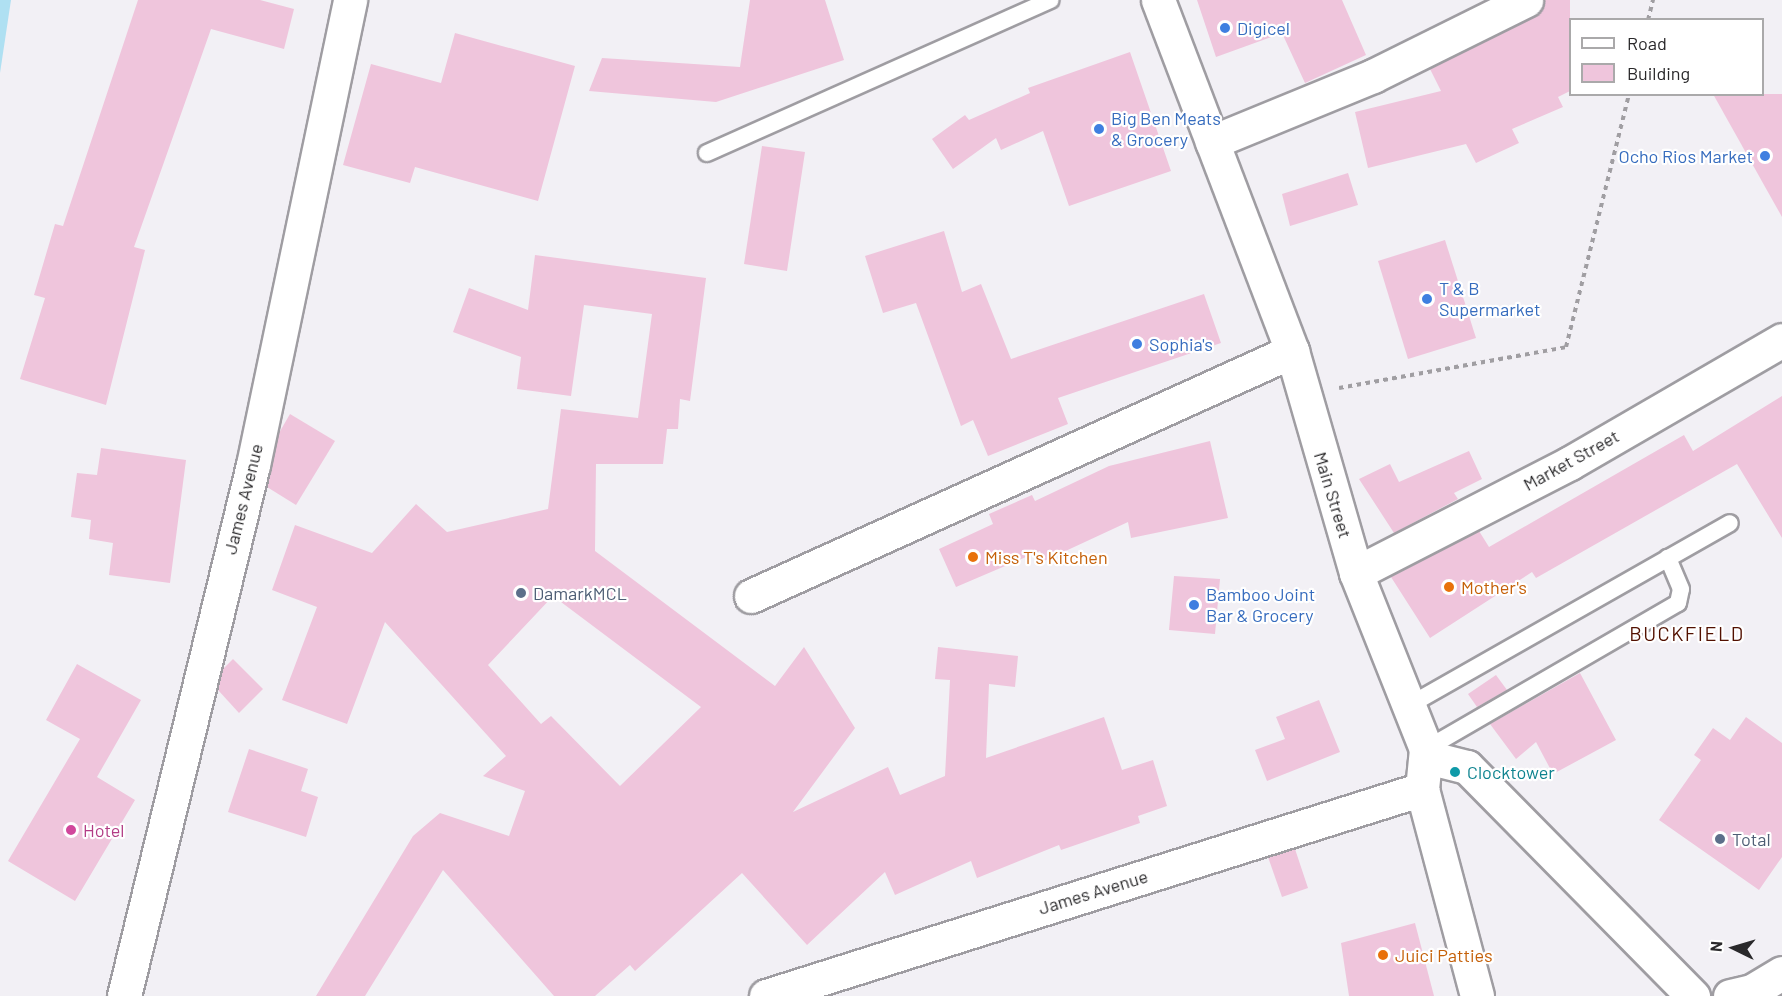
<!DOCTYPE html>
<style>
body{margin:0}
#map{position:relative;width:1782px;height:996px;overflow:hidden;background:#f2f0f5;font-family:Barlow,sans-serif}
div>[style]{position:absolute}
.water>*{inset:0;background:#afe0f2}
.building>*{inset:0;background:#efc5dc}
.path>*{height:4px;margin-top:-2px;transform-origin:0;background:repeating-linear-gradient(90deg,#a09ea2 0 4.5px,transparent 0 9px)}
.roads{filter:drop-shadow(2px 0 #9f9da2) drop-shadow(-2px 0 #9f9da2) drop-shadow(0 2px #9f9da2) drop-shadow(0 -2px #9f9da2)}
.lane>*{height:16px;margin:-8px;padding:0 8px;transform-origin:8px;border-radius:8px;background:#fff}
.street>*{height:33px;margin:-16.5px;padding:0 16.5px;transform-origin:16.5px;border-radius:16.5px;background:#fff}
.secondary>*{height:33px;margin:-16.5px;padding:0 16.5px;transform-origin:16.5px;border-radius:16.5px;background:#fff}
.dots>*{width:16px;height:16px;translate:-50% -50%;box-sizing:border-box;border:3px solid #fff;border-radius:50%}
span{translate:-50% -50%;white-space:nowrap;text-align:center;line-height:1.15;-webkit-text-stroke:4.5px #fff;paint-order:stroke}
.shop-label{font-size:18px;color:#366cbe}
.left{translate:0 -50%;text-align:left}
.right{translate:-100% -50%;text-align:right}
.street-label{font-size:18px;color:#2a292b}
.food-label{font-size:18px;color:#c56008}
.service-label{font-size:18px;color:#4e5e75}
.culture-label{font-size:18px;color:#0d838f}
.hotel-label{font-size:18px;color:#b23c85}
.neighbourhood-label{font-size:20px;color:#521000;letter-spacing:1.5px}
.legend{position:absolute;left:1569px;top:18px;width:195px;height:78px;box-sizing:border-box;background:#fff;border:2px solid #aaa9aa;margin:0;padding:8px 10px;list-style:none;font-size:18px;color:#2a292b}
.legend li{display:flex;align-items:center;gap:12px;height:30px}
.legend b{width:30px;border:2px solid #aaa9aa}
.north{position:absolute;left:1704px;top:918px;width:60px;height:60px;-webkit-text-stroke:4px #fff;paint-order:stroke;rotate:275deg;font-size:16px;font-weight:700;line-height:24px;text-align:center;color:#2a292b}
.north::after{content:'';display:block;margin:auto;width:21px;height:27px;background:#2a292b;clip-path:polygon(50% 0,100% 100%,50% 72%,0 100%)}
</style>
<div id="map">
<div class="water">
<div style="clip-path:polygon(0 0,11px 0,0 73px)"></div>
</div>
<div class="building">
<div style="clip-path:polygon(138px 0,260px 0,294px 9px,284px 49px,211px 29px,134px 247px,145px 250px,106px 405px,20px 379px,45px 298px,34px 295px,55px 224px,63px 226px)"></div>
<div style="clip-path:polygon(750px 0,825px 0,844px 60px,716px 102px,589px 91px,602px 58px,740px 67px)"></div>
<div style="clip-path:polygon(1197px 0,1342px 0,1366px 55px,1305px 83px,1282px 33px,1216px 57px)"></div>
<div style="clip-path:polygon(1545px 0,1570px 0,1570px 91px,1558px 97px,1563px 107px,1512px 129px,1519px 143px,1476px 163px,1466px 144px,1368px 168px,1355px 112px,1441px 91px,1430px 69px,1534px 17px)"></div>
<div style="clip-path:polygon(455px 33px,575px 66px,538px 201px,415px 167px,410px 183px,343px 165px,371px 64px,441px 83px)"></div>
<div style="clip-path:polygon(1130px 52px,1171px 171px,1069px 206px,1043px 131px,1001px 150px,996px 138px,953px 169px,932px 139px,965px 115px,969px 120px,1030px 93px,1028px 88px)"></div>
<div style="clip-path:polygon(1713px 94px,1782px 94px,1782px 217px)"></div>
<div style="clip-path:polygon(762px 146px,805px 152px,787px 271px,744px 264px)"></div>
<div style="clip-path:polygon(1348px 173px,1358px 205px,1290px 226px,1282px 194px)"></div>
<div style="clip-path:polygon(944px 231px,962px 292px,981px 284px,1011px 359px,1204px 294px,1221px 343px,1058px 398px,1068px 424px,988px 456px,973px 420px,961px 426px,916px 303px,883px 313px,865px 256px)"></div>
<div style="clip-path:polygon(1445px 240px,1476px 338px,1408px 359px,1378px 261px)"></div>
<div style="clip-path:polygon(evenodd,535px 255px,706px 278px,690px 401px,680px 399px,678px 429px,667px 429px,663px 464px,596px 464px,595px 551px,775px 686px,804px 647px,855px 728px,793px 812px,888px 767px,900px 795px,945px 776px,950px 680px,935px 679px,938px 647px,1018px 656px,1015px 687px,989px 684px,986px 758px,1104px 717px,1122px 770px,1153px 760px,1167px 806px,1138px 816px,1140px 823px,1061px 850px,1059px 845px,977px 878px,971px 861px,895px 895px,885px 872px,807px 945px,742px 873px,635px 971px,630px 965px,595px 996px,554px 996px,443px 870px,365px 996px,316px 996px,413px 836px,440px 813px,509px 836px,525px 791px,483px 776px,506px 756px,385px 622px,347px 724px,282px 700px,317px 607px,272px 590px,295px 525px,372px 553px,416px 504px,447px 532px,548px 509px,561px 409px,638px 418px,652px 314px,584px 305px,571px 396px,517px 389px,521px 357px,453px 332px,469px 288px,528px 310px,535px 255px,553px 596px,701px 707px,620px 786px,551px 716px,541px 724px,488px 665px,553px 596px)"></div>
<div style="clip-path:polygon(1782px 396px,1782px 538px,1737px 464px,1536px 578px,1532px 572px,1430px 638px,1391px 577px,1479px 531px,1489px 547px,1684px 435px,1693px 451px)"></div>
<div style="clip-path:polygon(290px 414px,335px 441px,296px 505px,267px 487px,279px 433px)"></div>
<div style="clip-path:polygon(1210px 441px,1228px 518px,1131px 538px,1128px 522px,1044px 561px,1040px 551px,956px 587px,939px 549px,993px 524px,989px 514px,1032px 495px,1035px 501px,1109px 466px)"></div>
<div style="clip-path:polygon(101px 448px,186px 460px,170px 583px,109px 575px,113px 543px,89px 539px,91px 520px,71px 517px,77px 473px,97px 475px)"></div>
<div style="clip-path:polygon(1469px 451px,1482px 479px,1454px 493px,1458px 499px,1394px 533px,1359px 479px,1390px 464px,1399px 482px)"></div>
<div style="clip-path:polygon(1174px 576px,1220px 579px,1215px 634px,1169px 630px)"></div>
<div style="clip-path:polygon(233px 659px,263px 689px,239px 713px,218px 690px,223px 669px)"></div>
<div style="clip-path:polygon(77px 664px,141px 700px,97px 777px,135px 800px,75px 901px,8px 861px,80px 739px,46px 720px)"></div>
<div style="clip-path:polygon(1580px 673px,1616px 740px,1553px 774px,1536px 742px,1516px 759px,1490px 724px)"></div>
<div style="clip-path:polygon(1496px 675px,1507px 690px,1477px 707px,1468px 694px)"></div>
<div style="clip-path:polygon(1319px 700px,1340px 752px,1267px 781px,1255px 750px,1285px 739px,1276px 717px)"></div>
<div style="clip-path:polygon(1746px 717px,1782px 743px,1782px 857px,1759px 890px,1659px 820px,1701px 760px,1694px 755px,1713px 728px,1730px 740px)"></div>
<div style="clip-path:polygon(249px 749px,308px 769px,301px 791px,318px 797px,306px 837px,228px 812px)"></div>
<div style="clip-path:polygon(1295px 849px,1308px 888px,1282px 897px,1268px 857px)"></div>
<div style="clip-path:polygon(1415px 923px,1434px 996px,1349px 996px,1341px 943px)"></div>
</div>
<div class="path">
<div style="left:1648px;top:20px;width:21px;rotate:-76deg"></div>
<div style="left:1339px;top:388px;width:231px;rotate:-10.2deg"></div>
<div style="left:1566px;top:347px;width:261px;rotate:-76deg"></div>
</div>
<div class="roads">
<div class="lane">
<div style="left:707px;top:153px;width:376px;rotate:-24deg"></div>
<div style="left:1408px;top:706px;width:370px;rotate:-29.6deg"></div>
<div style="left:1426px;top:749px;width:291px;rotate:-30.1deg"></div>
<div style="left:1678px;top:603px;width:14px;rotate:-78deg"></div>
<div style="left:1681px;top:589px;width:34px;rotate:-113deg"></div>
</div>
<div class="street">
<div style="left:1212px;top:142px;width:174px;rotate:-22.3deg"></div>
<div style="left:1373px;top:76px;width:171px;rotate:-26.4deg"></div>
<div style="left:1356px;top:573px;width:241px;rotate:-27.2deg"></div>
<div style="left:1570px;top:463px;width:245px;rotate:-30.1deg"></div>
<div style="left:751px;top:596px;width:594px;rotate:-24.36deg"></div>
<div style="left:124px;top:996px;width:546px;rotate:-76.35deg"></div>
<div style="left:253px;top:465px;width:475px;rotate:-78.2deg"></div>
<div style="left:766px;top:996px;width:688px;rotate:-17.51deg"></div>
</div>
<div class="secondary">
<div style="left:1158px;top:0;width:376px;rotate:69.1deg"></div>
<div style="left:1292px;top:351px;width:231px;rotate:73.9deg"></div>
<div style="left:1356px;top:573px;width:189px;rotate:68.3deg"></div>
<div style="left:1426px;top:749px;width:40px;rotate:95.7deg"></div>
<div style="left:1422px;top:789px;width:214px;rotate:75.1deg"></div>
<div style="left:1427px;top:757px;width:41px;rotate:14deg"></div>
<div style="left:1467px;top:767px;width:322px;rotate:45.4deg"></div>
<div style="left:1730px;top:996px;width:23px;rotate:-13deg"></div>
<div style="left:1752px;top:991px;width:35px;rotate:-31deg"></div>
</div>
</div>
<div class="dots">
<div style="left:1225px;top:28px;background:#3f7fe0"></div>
<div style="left:1099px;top:129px;background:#3f7fe0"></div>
<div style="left:1765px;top:156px;background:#3f7fe0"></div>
<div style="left:1427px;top:299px;background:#3f7fe0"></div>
<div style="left:1137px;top:344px;background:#3f7fe0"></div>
<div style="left:973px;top:557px;background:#e8710a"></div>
<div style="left:1449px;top:587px;background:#e8710a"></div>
<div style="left:521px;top:593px;background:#5c6f8a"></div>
<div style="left:1194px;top:605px;background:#3f7fe0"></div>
<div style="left:1455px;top:772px;background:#0f9aa8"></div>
<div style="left:71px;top:830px;background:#d1479c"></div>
<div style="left:1720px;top:839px;background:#5c6f8a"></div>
<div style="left:1383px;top:955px;background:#e8710a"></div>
</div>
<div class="shop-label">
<span class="left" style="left:1237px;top:28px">Digicel</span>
<span class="left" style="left:1111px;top:129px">Big Ben Meats<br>&amp; Grocery</span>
<span class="right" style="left:1753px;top:156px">Ocho Rios Market</span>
<span class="left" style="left:1439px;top:299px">T &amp; B<br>Supermarket</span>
<span class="left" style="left:1149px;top:344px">Sophia's</span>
<span class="left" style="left:1206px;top:605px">Bamboo Joint<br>Bar &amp; Grocery</span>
</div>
<div class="street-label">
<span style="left:1571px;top:460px;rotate:-29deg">Market Street</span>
<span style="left:1333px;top:495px;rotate:73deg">Main Street</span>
<span style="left:243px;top:499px;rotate:-76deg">James Avenue</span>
<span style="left:1093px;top:892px;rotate:-17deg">James Avenue</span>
</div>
<div class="food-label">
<span class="left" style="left:985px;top:557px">Miss T's Kitchen</span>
<span class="left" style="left:1461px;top:587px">Mother's</span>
<span class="left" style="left:1395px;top:955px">Juici Patties</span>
</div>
<div class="service-label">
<span class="left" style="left:533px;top:593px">DamarkMCL</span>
<span class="left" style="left:1732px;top:839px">Total</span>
</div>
<div class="culture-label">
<span class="left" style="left:1467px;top:772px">Clocktower</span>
</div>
<div class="hotel-label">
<span class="left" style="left:83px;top:830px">Hotel</span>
</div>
<div class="neighbourhood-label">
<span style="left:1687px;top:633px">BUCKFIELD</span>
</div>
<ul class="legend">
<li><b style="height:8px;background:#fff"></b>Road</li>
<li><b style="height:16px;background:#efc5dc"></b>Building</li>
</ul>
<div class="north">N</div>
</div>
